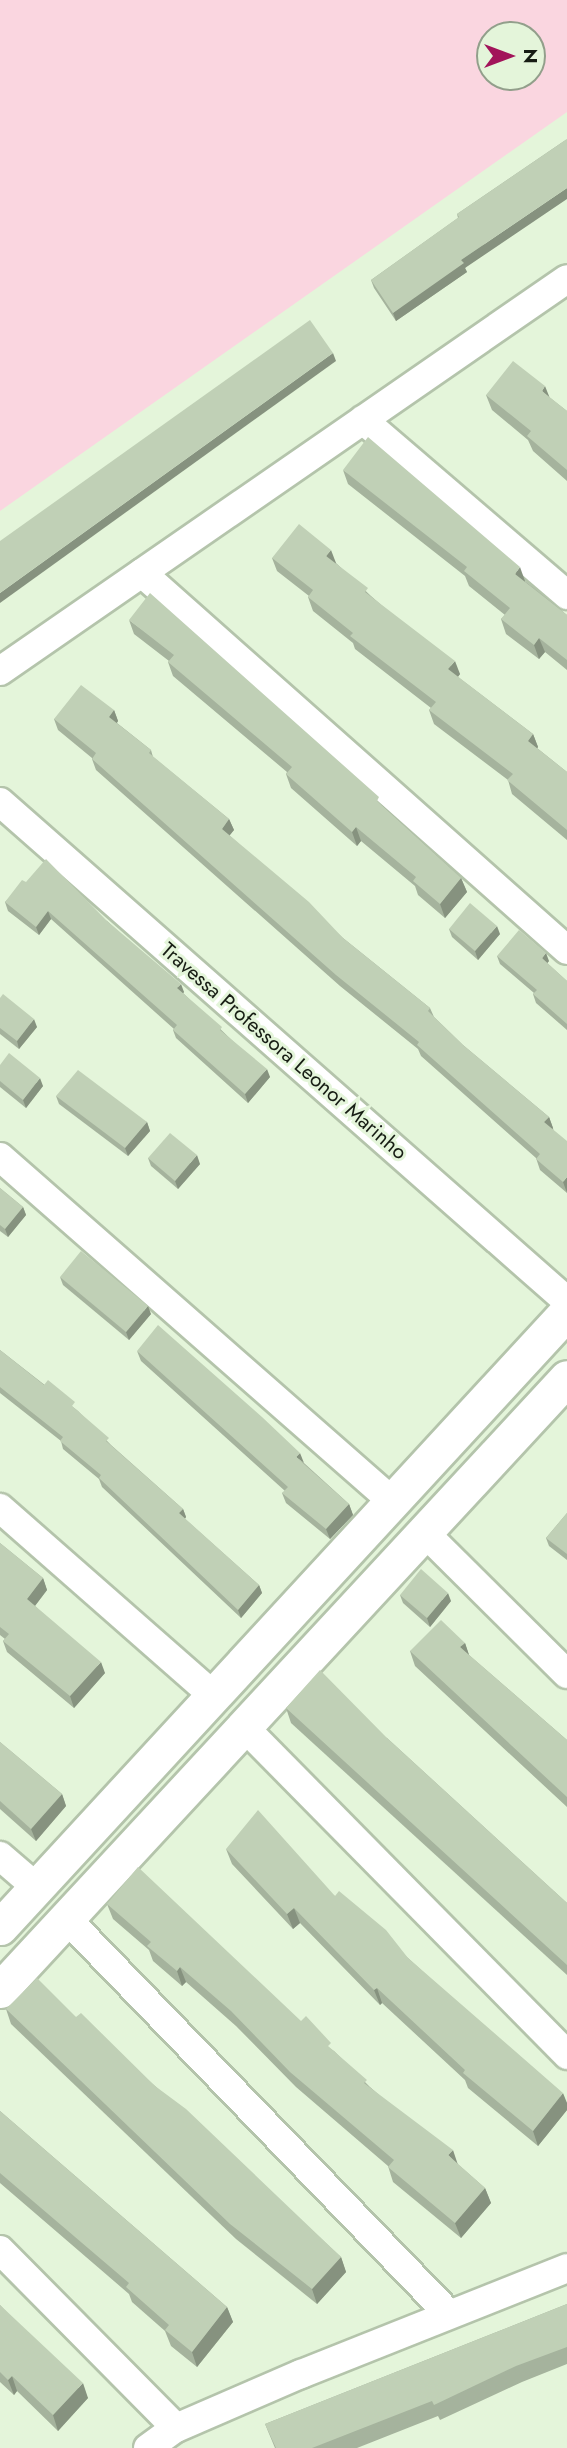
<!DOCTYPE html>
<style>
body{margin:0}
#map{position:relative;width:567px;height:2448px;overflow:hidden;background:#e4f5da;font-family:Jost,sans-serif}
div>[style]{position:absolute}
.green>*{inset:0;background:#fad6e0}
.roads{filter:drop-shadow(2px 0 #b4c4ab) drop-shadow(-2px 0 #b4c4ab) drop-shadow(0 2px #b4c4ab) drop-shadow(0 -2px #b4c4ab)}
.minor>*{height:28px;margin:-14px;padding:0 14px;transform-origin:14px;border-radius:14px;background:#fff}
.tertiary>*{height:35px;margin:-17.5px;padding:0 17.5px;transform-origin:17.5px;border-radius:17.5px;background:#fff}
.wall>*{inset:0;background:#a5b39d}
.shaded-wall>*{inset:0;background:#86927f}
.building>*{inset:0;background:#c0d0b6}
span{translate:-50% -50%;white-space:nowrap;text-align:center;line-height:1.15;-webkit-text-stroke:6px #e4f5da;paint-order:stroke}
.street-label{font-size:21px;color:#171d14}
.north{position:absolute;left:476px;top:21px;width:70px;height:70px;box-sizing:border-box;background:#e4f5da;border:2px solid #929f8b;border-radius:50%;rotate:90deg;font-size:19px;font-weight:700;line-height:28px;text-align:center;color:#171d14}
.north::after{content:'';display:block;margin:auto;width:24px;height:32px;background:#a2145a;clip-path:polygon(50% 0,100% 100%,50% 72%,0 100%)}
</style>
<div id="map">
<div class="green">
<div style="clip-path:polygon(evenodd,0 0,567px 0,567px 112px,0 511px,0 0,490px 35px,532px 35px,532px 77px,490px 77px,490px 35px)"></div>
</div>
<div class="roads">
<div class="minor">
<div style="left:363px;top:420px;width:269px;rotate:40.6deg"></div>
<div style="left:142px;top:573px;width:568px;rotate:41.57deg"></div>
<div style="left:0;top:671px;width:689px;rotate:-34.66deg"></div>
<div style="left:0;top:802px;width:755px;rotate:41.35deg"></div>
<div style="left:0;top:1157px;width:520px;rotate:41.26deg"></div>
<div style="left:0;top:1508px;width:282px;rotate:41.3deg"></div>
<div style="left:425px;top:1533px;width:200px;rotate:44.8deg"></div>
<div style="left:243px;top:1726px;width:462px;rotate:45.4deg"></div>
<div style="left:0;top:1856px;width:48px;rotate:40.7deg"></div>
<div style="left:66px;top:1918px;width:551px;rotate:45.96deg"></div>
<div style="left:0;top:2250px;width:250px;rotate:45.3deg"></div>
<div style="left:148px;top:2448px;width:34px;rotate:-36deg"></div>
<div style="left:176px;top:2428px;width:136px;rotate:-23.4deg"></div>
<div style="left:301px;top:2374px;width:286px;rotate:-21.7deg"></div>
</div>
<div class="tertiary">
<div style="left:0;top:1927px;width:836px;rotate:-47.33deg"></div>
<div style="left:0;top:1990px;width:834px;rotate:-47.19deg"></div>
</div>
</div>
<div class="wall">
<div style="clip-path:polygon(567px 139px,465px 268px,467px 272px,396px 321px,374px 288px,371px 280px,458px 218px,457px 214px)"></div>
<div style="clip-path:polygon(486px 395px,549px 397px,567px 411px,567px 481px,533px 451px,528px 440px,492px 410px)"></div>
<div style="clip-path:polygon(343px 470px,525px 581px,567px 615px,567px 670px,545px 652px,539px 659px,506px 634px,501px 619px,505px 615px,469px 586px,465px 576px,348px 484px)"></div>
<div style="clip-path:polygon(272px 558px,336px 563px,371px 596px,460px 674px,458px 677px,533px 734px,538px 747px,537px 748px,567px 772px,567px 840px,512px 794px,508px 780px,434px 724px,429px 710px,431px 708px,355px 649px,353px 643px,313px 611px,308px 597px,309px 596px,277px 571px)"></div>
<div style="clip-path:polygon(129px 620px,383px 806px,461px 878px,467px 892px,445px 918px,418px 895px,415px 886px,361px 841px,357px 846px,291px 788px,286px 774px,287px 772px,173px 676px,168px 662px,169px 661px,134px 634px)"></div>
<div style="clip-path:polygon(114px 710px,118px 721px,117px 723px,151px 750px,153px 757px,229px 819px,234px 830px,229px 835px,343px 938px,430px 1008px,434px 1017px,463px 1045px,549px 1117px,553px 1128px,567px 1193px,540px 1170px,536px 1158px,421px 1056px,418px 1049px,340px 986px,96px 770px,92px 759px,92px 758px,58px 730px,54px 719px)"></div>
<div style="clip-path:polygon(26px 882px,107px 921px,184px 992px,183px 993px,270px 1077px,248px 1103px,176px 1038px,173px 1030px,174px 1029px,51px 919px,39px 935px,8px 911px,5px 902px)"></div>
<div style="clip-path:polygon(449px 929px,500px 934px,478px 960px,452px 937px)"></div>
<div style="clip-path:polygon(497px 956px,549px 961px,547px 963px,567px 981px,567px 1030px,536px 1003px,533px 994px,534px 993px,500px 964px)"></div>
<div style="clip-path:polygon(0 998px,37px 1027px,19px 1049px,0 1034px)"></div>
<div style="clip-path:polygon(0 1065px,43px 1086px,26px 1108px,0 1087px)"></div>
<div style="clip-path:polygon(56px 1096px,147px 1122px,150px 1131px,128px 1156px,59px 1104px)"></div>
<div style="clip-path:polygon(148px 1158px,200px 1164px,178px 1189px,151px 1166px)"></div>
<div style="clip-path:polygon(0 1188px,23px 1207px,26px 1215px,8px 1237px,0 1231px)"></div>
<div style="clip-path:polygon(60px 1277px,151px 1314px,129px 1340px,63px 1285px)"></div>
<div style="clip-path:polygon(0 1350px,78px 1411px,111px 1445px,183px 1509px,186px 1517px,185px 1519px,259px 1585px,262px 1593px,241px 1618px,102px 1487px,99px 1479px,63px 1449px,61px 1441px,0 1393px)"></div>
<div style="clip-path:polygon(137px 1351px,304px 1463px,349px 1504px,353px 1515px,330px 1539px,286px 1503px,282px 1493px,285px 1491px,141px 1361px)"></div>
<div style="clip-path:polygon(567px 1513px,567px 1560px,549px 1546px,546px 1538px)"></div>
<div style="clip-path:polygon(0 1543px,43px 1578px,47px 1590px,35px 1606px,105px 1673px,74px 1708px,7px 1652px,3px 1641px,5px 1639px,0 1635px)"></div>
<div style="clip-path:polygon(400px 1595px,451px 1601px,430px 1627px,403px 1603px)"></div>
<div style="clip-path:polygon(465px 1643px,469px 1655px,567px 1740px,567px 1807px,415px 1666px,410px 1651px)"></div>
<div style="clip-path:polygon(286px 1708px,387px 1738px,567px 1903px,567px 1975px,291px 1723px)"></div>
<div style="clip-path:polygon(0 1742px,62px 1794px,66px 1806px,36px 1841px,0 1809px)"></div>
<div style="clip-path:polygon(226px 1849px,335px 1896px,408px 1958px,567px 2103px,567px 2110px,538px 2146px,468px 2088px,465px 2080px,382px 2003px,380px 2005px,300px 1923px,293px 1929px,232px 1864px)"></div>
<div style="clip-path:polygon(107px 1904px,334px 2051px,370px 2087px,485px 2188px,491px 2203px,461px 2238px,393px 2182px,388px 2166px,296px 2087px,236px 2026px,186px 1982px,182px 1986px,153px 1961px,149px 1950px,113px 1919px)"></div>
<div style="clip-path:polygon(6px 2009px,76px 2017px,155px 2086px,341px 2257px,346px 2272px,317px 2304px,236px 2239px,11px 2024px)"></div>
<div style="clip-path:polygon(0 2111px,227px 2307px,233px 2322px,197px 2367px,171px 2346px,165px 2331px,132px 2302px,129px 2294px,0 2183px)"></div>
<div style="clip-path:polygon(567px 2304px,567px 2364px,522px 2382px,440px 2420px,438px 2416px,357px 2448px,275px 2448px,265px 2424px)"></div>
<div style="clip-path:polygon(0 2305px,88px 2398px,58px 2431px,17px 2391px,14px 2395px,0 2382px)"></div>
</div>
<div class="shaded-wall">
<div style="clip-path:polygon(567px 188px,567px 199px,465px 268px,467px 272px,396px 321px,393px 313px,461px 260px)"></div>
<div style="clip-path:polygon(333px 353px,336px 361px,0 603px,0 593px)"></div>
<div style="clip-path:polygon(545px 386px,551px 401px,542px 391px)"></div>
<div style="clip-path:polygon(331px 550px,336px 563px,331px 569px,326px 556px)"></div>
<div style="clip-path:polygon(520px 567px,525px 581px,520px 588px,515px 574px)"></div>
<div style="clip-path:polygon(539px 638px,545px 652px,539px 659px,534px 645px)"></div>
<div style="clip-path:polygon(455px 661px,460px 674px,453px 683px,448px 669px)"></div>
<div style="clip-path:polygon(114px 710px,118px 721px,113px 728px,109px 717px)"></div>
<div style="clip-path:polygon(533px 734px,538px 747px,533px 754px,528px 741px)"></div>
<div style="clip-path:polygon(229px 819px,234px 830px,226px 840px,222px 829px)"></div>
<div style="clip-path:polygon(356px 827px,361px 841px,357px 846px,352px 832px)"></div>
<div style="clip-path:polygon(461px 878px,467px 892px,445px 918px,440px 904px)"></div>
<div style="clip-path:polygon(48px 911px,51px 919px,39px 935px,36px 927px)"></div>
<div style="clip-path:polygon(497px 926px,500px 934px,478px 960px,475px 951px)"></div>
<div style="clip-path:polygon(546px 953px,549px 961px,545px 966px,542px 958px)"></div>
<div style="clip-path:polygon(181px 984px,184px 992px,180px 997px,177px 988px)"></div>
<div style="clip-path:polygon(34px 1019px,37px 1027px,19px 1049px,17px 1041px)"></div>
<div style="clip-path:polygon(267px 1069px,270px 1077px,248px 1103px,245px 1094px)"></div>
<div style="clip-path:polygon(40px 1078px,43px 1086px,26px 1108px,23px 1100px)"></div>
<div style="clip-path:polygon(549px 1117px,553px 1128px,549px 1133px,544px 1122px)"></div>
<div style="clip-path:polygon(147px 1122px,150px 1131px,128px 1156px,125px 1148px)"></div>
<div style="clip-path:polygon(197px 1155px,200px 1164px,178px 1189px,175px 1181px)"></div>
<div style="clip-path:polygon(567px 1177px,567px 1193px,563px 1182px)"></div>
<div style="clip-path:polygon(23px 1207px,26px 1215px,8px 1237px,5px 1229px)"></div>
<div style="clip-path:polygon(148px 1306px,151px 1314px,129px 1340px,126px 1332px)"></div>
<div style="clip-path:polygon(300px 1453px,304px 1463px,296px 1457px)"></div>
<div style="clip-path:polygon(349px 1504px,353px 1515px,330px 1539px,326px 1529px)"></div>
<div style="clip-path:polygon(183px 1509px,186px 1517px,182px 1522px,179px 1513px)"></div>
<div style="clip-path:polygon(43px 1578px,47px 1590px,31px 1611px,27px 1599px)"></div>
<div style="clip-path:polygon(259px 1585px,262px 1593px,241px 1618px,238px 1610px)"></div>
<div style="clip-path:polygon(448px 1593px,451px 1601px,430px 1627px,427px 1618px)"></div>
<div style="clip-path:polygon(465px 1643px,470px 1658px,460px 1647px)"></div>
<div style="clip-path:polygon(101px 1662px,105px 1673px,74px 1708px,70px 1696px)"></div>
<div style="clip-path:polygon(62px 1794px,66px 1806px,36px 1841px,31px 1829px)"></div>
<div style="clip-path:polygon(294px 1908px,300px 1923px,293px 1929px,287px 1914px)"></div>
<div style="clip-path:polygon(180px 1967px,186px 1982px,182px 1986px,177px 1971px)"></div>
<div style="clip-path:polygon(377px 1988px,382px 2003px,380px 2005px,374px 1990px)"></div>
<div style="clip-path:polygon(563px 2093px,567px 2103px,567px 2110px,538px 2146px,533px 2131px)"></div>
<div style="clip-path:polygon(453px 2150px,458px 2165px,448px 2155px)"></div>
<div style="clip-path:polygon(485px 2188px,491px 2203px,461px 2238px,455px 2223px)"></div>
<div style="clip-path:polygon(341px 2257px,346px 2272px,317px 2304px,312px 2289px)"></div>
<div style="clip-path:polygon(227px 2307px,233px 2322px,197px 2367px,192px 2352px)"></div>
<div style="clip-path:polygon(12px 2376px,17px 2391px,14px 2395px,8px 2380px)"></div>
<div style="clip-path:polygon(83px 2383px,88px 2398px,58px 2431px,53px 2415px)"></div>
</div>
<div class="building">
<div style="clip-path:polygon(567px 139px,567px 188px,461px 260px,464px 263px,393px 313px,371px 280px,459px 217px,457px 214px)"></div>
<div style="clip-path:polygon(310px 320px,333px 353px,0 593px,0 541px)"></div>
<div style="clip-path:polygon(513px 361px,545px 386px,542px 391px,567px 411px,567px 470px,527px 436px,531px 431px,486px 395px)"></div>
<div style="clip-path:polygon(368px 437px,520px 567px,515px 574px,567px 615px,567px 660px,539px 638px,534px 645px,501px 619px,510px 608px,464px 571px,467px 567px,343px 470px)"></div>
<div style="clip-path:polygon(299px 524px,331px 550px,326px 556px,368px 588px,365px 592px,455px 661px,448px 669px,533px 734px,528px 741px,567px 772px,567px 830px,507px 780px,513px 774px,429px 710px,436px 702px,350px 636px,353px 633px,308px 597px,313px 590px,272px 558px)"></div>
<div style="clip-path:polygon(150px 593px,379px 797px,377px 801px,461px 878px,440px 904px,413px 881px,416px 877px,356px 827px,352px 832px,286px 774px,292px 767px,168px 662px,174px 655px,129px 620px)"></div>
<div style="clip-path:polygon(81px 685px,114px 710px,109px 717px,151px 750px,149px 753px,229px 819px,222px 829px,309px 902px,343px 938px,430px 1008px,428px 1011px,463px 1045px,549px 1117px,544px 1122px,567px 1141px,567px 1177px,563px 1182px,536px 1159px,540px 1154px,417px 1045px,419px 1042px,336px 975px,92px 759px,96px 753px,54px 719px)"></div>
<div style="clip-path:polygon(46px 859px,107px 921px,181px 984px,177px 988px,222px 1027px,220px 1030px,267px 1069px,245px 1094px,173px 1030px,177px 1025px,48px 911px,36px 927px,5px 902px,22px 880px,26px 882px)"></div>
<div style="clip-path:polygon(470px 903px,497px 926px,475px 951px,449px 929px)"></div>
<div style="clip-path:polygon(519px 930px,546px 953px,542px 958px,567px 981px,567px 1024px,533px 994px,537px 990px,497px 956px)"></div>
<div style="clip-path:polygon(3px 994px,34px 1019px,17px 1041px,0 1028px,0 998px)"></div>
<div style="clip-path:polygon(9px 1053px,40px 1078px,23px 1100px,0 1081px,0 1065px)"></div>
<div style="clip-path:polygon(78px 1070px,147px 1122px,125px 1148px,56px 1096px)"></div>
<div style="clip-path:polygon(170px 1133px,197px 1155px,175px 1181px,148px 1158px)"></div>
<div style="clip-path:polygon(0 1188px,23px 1207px,5px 1229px,0 1225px)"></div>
<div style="clip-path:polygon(81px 1251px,148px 1306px,126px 1332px,60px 1277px)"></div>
<div style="clip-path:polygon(158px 1325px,262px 1417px,300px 1453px,296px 1457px,349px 1504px,326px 1529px,282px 1493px,288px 1487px,137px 1351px)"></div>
<div style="clip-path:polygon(0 1350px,44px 1385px,48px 1380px,75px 1402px,72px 1406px,109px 1438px,106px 1441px,183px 1509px,179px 1513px,259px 1585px,238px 1610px,99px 1478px,101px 1475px,60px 1441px,63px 1437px,0 1387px)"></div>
<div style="clip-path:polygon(567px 1513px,567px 1554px,546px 1538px)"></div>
<div style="clip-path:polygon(0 1543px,43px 1578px,27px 1599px,101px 1662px,70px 1696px,3px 1641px,9px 1634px,0 1627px)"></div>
<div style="clip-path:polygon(421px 1569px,448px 1593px,427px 1618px,400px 1595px)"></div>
<div style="clip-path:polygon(441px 1620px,465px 1643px,460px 1647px,567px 1740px,567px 1797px,410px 1651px)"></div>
<div style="clip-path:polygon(320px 1670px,387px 1738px,567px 1903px,567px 1965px,286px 1708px)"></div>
<div style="clip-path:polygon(0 1742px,62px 1794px,31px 1829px,0 1801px)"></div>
<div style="clip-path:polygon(258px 1810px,335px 1896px,339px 1891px,386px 1930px,408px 1958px,563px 2093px,533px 2131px,463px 2073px,465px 2070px,377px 1988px,374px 1990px,294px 1908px,287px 1914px,226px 1849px)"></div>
<div style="clip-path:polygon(138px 1867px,301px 2021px,306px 2016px,331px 2043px,328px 2046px,367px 2080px,364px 2083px,453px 2150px,448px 2155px,485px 2188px,455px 2223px,388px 2167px,394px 2160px,290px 2072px,231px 2011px,180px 1967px,177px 1971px,147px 1946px,151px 1942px,107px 1904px)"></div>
<div style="clip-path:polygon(37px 1978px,76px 2017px,81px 2013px,155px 2086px,186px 2109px,341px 2257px,312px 2289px,230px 2224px,6px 2009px)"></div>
<div style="clip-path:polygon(0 2111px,227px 2307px,192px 2352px,165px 2330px,169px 2325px,126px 2287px,129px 2283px,0 2173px)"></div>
<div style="clip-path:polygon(567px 2304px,567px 2347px,516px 2366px,434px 2405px,432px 2401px,312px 2448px,276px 2448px,265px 2424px)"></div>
<div style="clip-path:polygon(0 2305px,83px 2383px,53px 2415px,12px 2376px,8px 2380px,0 2372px)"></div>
</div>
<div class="street-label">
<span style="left:284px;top:1051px;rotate:41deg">Travessa Professora Leonor Marinho</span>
</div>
<div class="north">N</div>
</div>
